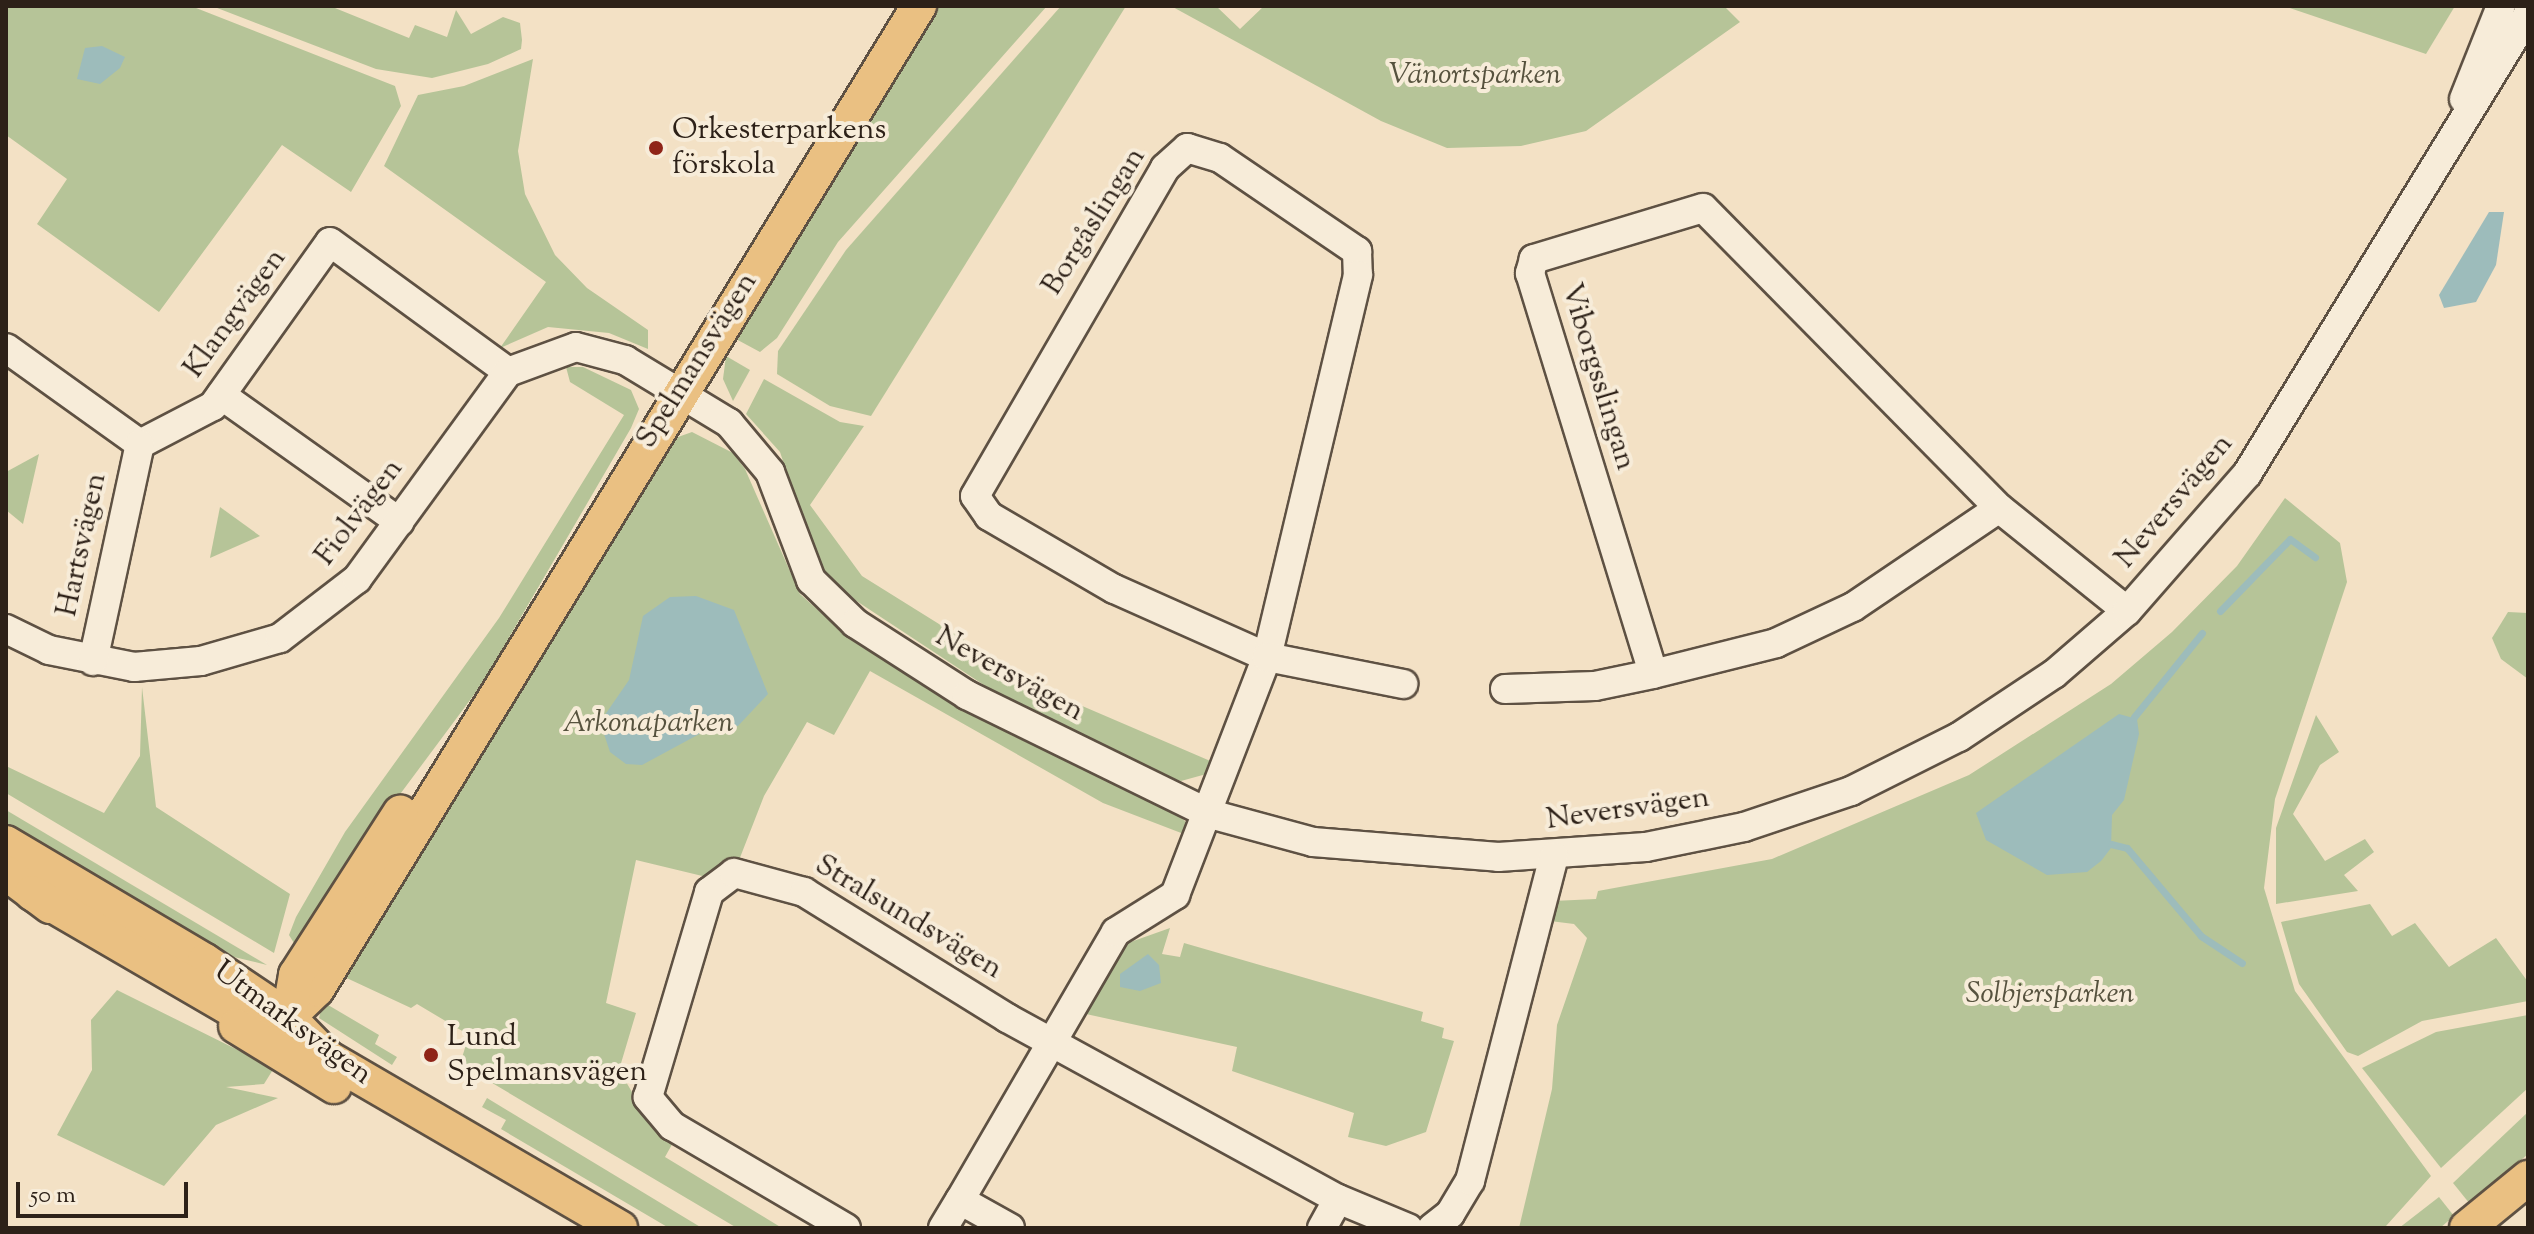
<!DOCTYPE html>
<meta charset="utf-8">
<style>
body{margin:0}
#map{position:relative;width:2534px;height:1234px;overflow:hidden;background:#f3e1c5;font-family:"Sorts Mill Goudy",serif}
div>[style]{position:absolute}
.green>*{inset:0;background:#b6c498}
.water>*{inset:0;background:#9dbcbb}
.stream>*{height:7px;margin:-3.5px;padding:0 3.5px;transform-origin:3.5px;border-radius:3.5px;background:#9dbcbb}
.roads{filter:drop-shadow(2px 0 #5e5143) drop-shadow(-2px 0 #5e5143) drop-shadow(0 2px #5e5143) drop-shadow(0 -2px #5e5143)}
.minor>*{height:28px;margin:-14px;padding:0 14px;transform-origin:14px;border-radius:14px;background:#f7ecd9}
.major>*{height:34px;margin:-17px;padding:0 17px;transform-origin:17px;border-radius:17px;background:#eac082}
.dots>*{width:22px;height:22px;translate:-50% -50%;box-sizing:border-box;border:4px solid #f7ecd9;border-radius:50%}
span{translate:-50% -50%;white-space:nowrap;text-align:center;line-height:1.15;-webkit-text-stroke:8px #f7ecd9;paint-order:stroke}
.park-label{font-size:30px;color:#56523e;font-style:italic}
.poi-label{font-size:30px;color:#2d2118}
.left{translate:0 -50%;text-align:left}
.street-label{font-size:30px;color:#2d2118}
.frame{position:absolute;inset:0;border:8px solid #2d2118;pointer-events:none}
.scale{position:absolute;left:16px;top:1182px;width:172px;height:36px;box-sizing:border-box;border:4px solid #2d2118;border-top:0;padding-left:10px;font-size:24px;line-height:28px;white-space:nowrap;color:#2d2118;-webkit-text-stroke:6px #f7ecd9;paint-order:stroke}
</style>
<div id="map">
<div class="green">
<div style="clip-path:polygon(6px 6px,191px 6px,395px 86px,401px 106px,351px 192px,282px 145px,159px 312px,37px 224px,67px 179px,6px 135px)"></div>
<div style="clip-path:polygon(212px 6px,330px 6px,409px 38px,415px 25px,447px 37px,456px 10px,471px 34px,503px 17px,520px 23px,522px 40px,521px 49px,488px 64px,432px 78px,376px 69px)"></div>
<div style="clip-path:polygon(936px 6px,1047px 6px,838px 242px,777px 338px,760px 352px,734px 338px)"></div>
<div style="clip-path:polygon(1061px 6px,1126px 6px,871px 416px,830px 406px,777px 374px,778px 351px,846px 250px)"></div>
<div style="clip-path:polygon(1171px 6px,1216px 6px,1240px 29px,1264px 6px,1724px 6px,1740px 22px,1586px 131px,1521px 146px,1447px 148px,1381px 121px)"></div>
<div style="clip-path:polygon(2284px 6px,2455px 6px,2426px 54px)"></div>
<div style="clip-path:polygon(533px 59px,518px 151px,525px 194px,555px 255px,587px 288px,648px 330px,648px 349px,609px 333px,548px 327px,500px 348px,546px 282px,384px 166px,418px 95px,464px 86px)"></div>
<div style="clip-path:polygon(726px 356px,750px 370px,733px 401px,723px 379px)"></div>
<div style="clip-path:polygon(566px 367px,583px 367px,631px 390px,639px 409px,631px 428px,482px 684px,363px 844px,297px 948px,289px 935px,296px 917px,345px 832px,499px 618px,624px 415px,570px 382px)"></div>
<div style="clip-path:polygon(764px 379px,840px 422px,864px 426px,810px 505px,862px 576px,1045px 690px,1215px 763px,1210px 773px,1181px 781px,1152px 772px,996px 693px,855px 600px,817px 563px,780px 452px,746px 414px)"></div>
<div style="clip-path:polygon(692px 432px,733px 453px,745px 469px,800px 594px,830px 621px,1011px 735px,1172px 809px,1192px 828px,1189px 836px,1103px 803px,870px 671px,834px 735px,807px 722px,764px 796px,734px 873px,719px 880px,636px 860px,606px 1003px,636px 1013px,619px 1070px,652px 1126px,675px 1139px,665px 1157px,782px 1228px,737px 1228px,460px 1064px,469px 1035px,417px 1004px,411px 1008px,338px 974px,667px 441px)"></div>
<div style="clip-path:polygon(39px 454px,23px 524px,6px 510px,6px 472px)"></div>
<div style="clip-path:polygon(2285px 498px,2340px 543px,2347px 582px,2275px 799px,2264px 888px,2295px 991px,2431px 1176px,2386px 1226px,1519px 1228px,1552px 1089px,1557px 1025px,1587px 938px,1574px 924px,1550px 921px,1553px 901px,1596px 899px,1598px 891px,1772px 859px,1969px 775px,2111px 684px,2172px 632px,2237px 566px)"></div>
<div style="clip-path:polygon(220px 507px,260px 536px,210px 558px)"></div>
<div style="clip-path:polygon(2508px 612px,2528px 613px,2528px 679px,2501px 659px,2492px 638px)"></div>
<div style="clip-path:polygon(142px 687px,156px 807px,290px 894px,274px 953px,6px 793px,6px 766px,104px 813px,140px 756px)"></div>
<div style="clip-path:polygon(2316px 715px,2339px 752px,2320px 765px,2293px 814px,2325px 861px,2365px 839px,2374px 852px,2344px 875px,2358px 891px,2276px 904px,2276px 828px)"></div>
<div style="clip-path:polygon(6px 810px,267px 965px,213px 952px,6px 831px)"></div>
<div style="clip-path:polygon(2370px 904px,2392px 936px,2415px 923px,2449px 967px,2496px 938px,2528px 982px,2528px 1001px,2422px 1021px,2358px 1056px,2347px 1052px,2299px 984px,2281px 922px)"></div>
<div style="clip-path:polygon(1170px 928px,1162px 954px,1180px 957px,1184px 943px,1423px 1012px,1421px 1021px,1444px 1028px,1442px 1038px,1454px 1041px,1426px 1132px,1386px 1146px,1348px 1137px,1354px 1113px,1232px 1071px,1237px 1047px,1086px 1014px,1125px 944px)"></div>
<div style="clip-path:polygon(117px 990px,274px 1068px,264px 1084px,226px 1087px,278px 1098px,216px 1125px,164px 1186px,57px 1135px,92px 1070px,91px 1020px)"></div>
<div style="clip-path:polygon(323px 1002px,379px 1035px,375px 1044px,397px 1057px,392px 1065px,319px 1018px)"></div>
<div style="clip-path:polygon(2528px 1015px,2528px 1088px,2441px 1168px,2362px 1068px,2436px 1032px)"></div>
<div style="clip-path:polygon(487px 1098px,702px 1228px,669px 1228px,501px 1129px,506px 1120px,482px 1107px)"></div>
<div style="clip-path:polygon(2528px 1112px,2528px 1154px,2470px 1204px,2453px 1183px)"></div>
<div style="clip-path:polygon(2439px 1197px,2454px 1216px,2440px 1228px,2399px 1228px)"></div>
</div>
<div class="water">
<div style="clip-path:polygon(102px 46px,125px 57px,120px 68px,100px 84px,77px 79px,85px 48px)"></div>
<div style="clip-path:polygon(2489px 212px,2504px 212px,2496px 265px,2476px 302px,2444px 308px,2439px 295px)"></div>
<div style="clip-path:polygon(696px 596px,734px 610px,768px 694px,738px 726px,703px 732px,642px 765px,626px 764px,610px 752px,600px 722px,629px 680px,643px 616px,670px 597px)"></div>
<div style="clip-path:polygon(2119px 714px,2137px 719px,2139px 734px,2124px 800px,2112px 815px,2111px 848px,2101px 861px,2087px 872px,2047px 875px,1986px 840px,1976px 813px)"></div>
<div style="clip-path:polygon(1148px 954px,1159px 965px,1161px 983px,1140px 991px,1120px 987px,1120px 974px)"></div>
</div>
<div class="stream">
<div style="left:2220px;top:611px;width:100px;rotate:-45.8deg"></div>
<div style="left:2290px;top:539px;width:31px;rotate:36deg"></div>
<div style="left:2134px;top:717px;width:108px;rotate:-51deg"></div>
<div style="left:2111px;top:844px;width:16px;rotate:14deg"></div>
<div style="left:2127px;top:848px;width:115px;rotate:49.9deg"></div>
<div style="left:2201px;top:936px;width:49px;rotate:33.4deg"></div>
</div>
<div class="roads">
<div class="minor">
<div style="left:2464px;top:99px;width:100px;rotate:-68.3deg"></div>
<div style="left:6px;top:348px;width:165px;rotate:35.6deg"></div>
<div style="left:140px;top:444px;width:82px;rotate:-27.5deg"></div>
<div style="left:213px;top:406px;width:201px;rotate:-54.5deg"></div>
<div style="left:330px;top:242px;width:220px;rotate:36.1deg"></div>
<div style="left:221px;top:395px;width:219px;rotate:35.4deg"></div>
<div style="left:1999px;top:508px;width:421px;rotate:-134.6deg"></div>
<div style="left:1703px;top:208px;width:177px;rotate:163.2deg"></div>
<div style="left:1534px;top:259px;width:15px;rotate:106deg"></div>
<div style="left:1530px;top:273px;width:419px;rotate:72.9deg"></div>
<div style="left:1653px;top:674px;width:127px;rotate:-14.1deg"></div>
<div style="left:1776px;top:643px;width:85px;rotate:-25.1deg"></div>
<div style="left:1853px;top:607px;width:176px;rotate:-34.1deg"></div>
<div style="left:1999px;top:508px;width:164px;rotate:38.8deg"></div>
<div style="left:6px;top:629px;width:48px;rotate:26deg"></div>
<div style="left:49px;top:650px;width:87px;rotate:11.3deg"></div>
<div style="left:134px;top:667px;width:67px;rotate:-5.1deg"></div>
<div style="left:201px;top:661px;width:82px;rotate:-16.2deg"></div>
<div style="left:280px;top:638px;width:97px;rotate:-37.5deg"></div>
<div style="left:357px;top:579px;width:256px;rotate:-53.9deg"></div>
<div style="left:508px;top:372px;width:72px;rotate:-20.2deg"></div>
<div style="left:576px;top:347px;width:51px;rotate:14.9deg"></div>
<div style="left:625px;top:360px;width:122px;rotate:31.2deg"></div>
<div style="left:729px;top:423px;width:64px;rotate:50.1deg"></div>
<div style="left:770px;top:472px;width:116px;rotate:69.2deg"></div>
<div style="left:811px;top:580px;width:62px;rotate:44.3deg"></div>
<div style="left:855px;top:623px;width:133px;rotate:32.7deg"></div>
<div style="left:967px;top:695px;width:271px;rotate:26.1deg"></div>
<div style="left:1210px;top:814px;width:107px;rotate:15.2deg"></div>
<div style="left:1313px;top:842px;width:186px;rotate:4.6deg"></div>
<div style="left:1498px;top:857px;width:148px;rotate:-3.9deg"></div>
<div style="left:1646px;top:847px;width:100px;rotate:-11.5deg"></div>
<div style="left:1744px;top:827px;width:113px;rotate:-18.6deg"></div>
<div style="left:1851px;top:791px;width:121px;rotate:-26.6deg"></div>
<div style="left:1959px;top:737px;width:114px;rotate:-33.6deg"></div>
<div style="left:2054px;top:674px;width:96px;rotate:-40.8deg"></div>
<div style="left:2127px;top:611px;width:182px;rotate:-48.8deg"></div>
<div style="left:2247px;top:474px;width:538px;rotate:-58.53deg"></div>
<div style="left:93px;top:661px;width:222px;rotate:-77.8deg"></div>
<div style="left:1505px;top:689px;width:90px;rotate:-1.9deg"></div>
<div style="left:1595px;top:686px;width:59px;rotate:-11.7deg"></div>
<div style="left:846px;top:1228px;width:202px;rotate:-149.6deg"></div>
<div style="left:672px;top:1126px;width:38px;rotate:-130deg"></div>
<div style="left:648px;top:1097px;width:214px;rotate:-73.4deg"></div>
<div style="left:709px;top:892px;width:31px;rotate:-37deg"></div>
<div style="left:734px;top:873px;width:73px;rotate:15.2deg"></div>
<div style="left:804px;top:892px;width:239px;rotate:31.8deg"></div>
<div style="left:1007px;top:1018px;width:377px;rotate:28.7deg"></div>
<div style="left:943px;top:1228px;width:33px;rotate:-59deg"></div>
<div style="left:1010px;top:1228px;width:57px;rotate:-150.8deg"></div>
<div style="left:960px;top:1200px;width:310px;rotate:-59.8deg"></div>
<div style="left:1116px;top:932px;width:70px;rotate:-32.1deg"></div>
<div style="left:1175px;top:895px;width:255px;rotate:-68.9deg"></div>
<div style="left:1267px;top:657px;width:167px;rotate:-156deg"></div>
<div style="left:1114px;top:589px;width:145px;rotate:-149.7deg"></div>
<div style="left:989px;top:516px;width:24px;rotate:-125deg"></div>
<div style="left:975px;top:496px;width:379px;rotate:-59.9deg"></div>
<div style="left:1165px;top:168px;width:30px;rotate:-42deg"></div>
<div style="left:1187px;top:148px;width:34px;rotate:17deg"></div>
<div style="left:1220px;top:158px;width:166px;rotate:34.2deg"></div>
<div style="left:1357px;top:251px;width:24px;rotate:88deg"></div>
<div style="left:1358px;top:275px;width:393px;rotate:103.4deg"></div>
<div style="left:1267px;top:657px;width:139px;rotate:11.2deg"></div>
<div style="left:1322px;top:1228px;width:33px;rotate:-61deg"></div>
<div style="left:1338px;top:1199px;width:76px;rotate:22.5deg"></div>
<div style="left:1432px;top:1228px;width:23px;rotate:-38deg"></div>
<div style="left:1450px;top:1214px;width:39px;rotate:-59deg"></div>
<div style="left:1470px;top:1181px;width:335px;rotate:-75.5deg"></div>
</div>
<div class="major">
<div style="left:6px;top:843px;width:231px;rotate:30.7deg"></div>
<div style="left:205px;top:961px;width:100px;rotate:34deg"></div>
<div style="left:288px;top:1017px;width:57px;rotate:45.7deg"></div>
<div style="left:328px;top:1058px;width:338px;rotate:30.2deg"></div>
<div style="left:6px;top:873px;width:55px;rotate:36.9deg"></div>
<div style="left:32px;top:893px;width:260px;rotate:30.2deg"></div>
<div style="left:257px;top:1024px;width:32px;rotate:-13deg"></div>
<div style="left:288px;top:1017px;width:40px;rotate:-44deg"></div>
<div style="left:317px;top:989px;width:1153px;rotate:-58.52deg"></div>
<div style="left:288px;top:1021px;width:47px;rotate:-80.1deg"></div>
<div style="left:296px;top:975px;width:193px;rotate:-57.3deg"></div>
<div style="left:236px;top:1026px;width:115px;rotate:31.5deg"></div>
<div style="left:2467px;top:1228px;width:79px;rotate:-39.3deg"></div>
</div>
</div>
<div class="dots">
<div style="left:656px;top:148px;background:#8f2418"></div>
<div style="left:431px;top:1055px;background:#8f2418"></div>
</div>
<div class="park-label">
<span style="left:1475px;top:76px">Vänortsparken</span>
<span style="left:648px;top:724px">Arkonaparken</span>
<span style="left:2050px;top:995px">Solbjersparken</span>
</div>
<div class="poi-label">
<span class="left" style="left:672px;top:148px">Orkesterparkens<br>förskola</span>
<span class="left" style="left:447px;top:1055px">Lund<br>Spelmansvägen</span>
</div>
<div class="street-label">
<span style="left:1095px;top:222px;rotate:-58deg">Borgåslingan</span>
<span style="left:236px;top:314px;rotate:-54deg">Klangvägen</span>
<span style="left:698px;top:361px;rotate:-58deg">Spelmansvägen</span>
<span style="left:1597px;top:377px;rotate:73deg">Viborgsslingan</span>
<span style="left:2175px;top:502px;rotate:-50deg">Neversvägen</span>
<span style="left:360px;top:513px;rotate:-53deg">Fiolvägen</span>
<span style="left:83px;top:545px;rotate:-78deg">Hartsvägen</span>
<span style="left:1009px;top:675px;rotate:29deg">Neversvägen</span>
<span style="left:1628px;top:810px;rotate:-8deg">Neversvägen</span>
<span style="left:908px;top:918px;rotate:31deg">Stralsundsvägen</span>
<span style="left:292px;top:1024px;rotate:36deg">Utmarksvägen</span>
</div>
<div class="frame"></div>
<div class="scale">50 m</div>
</div>
